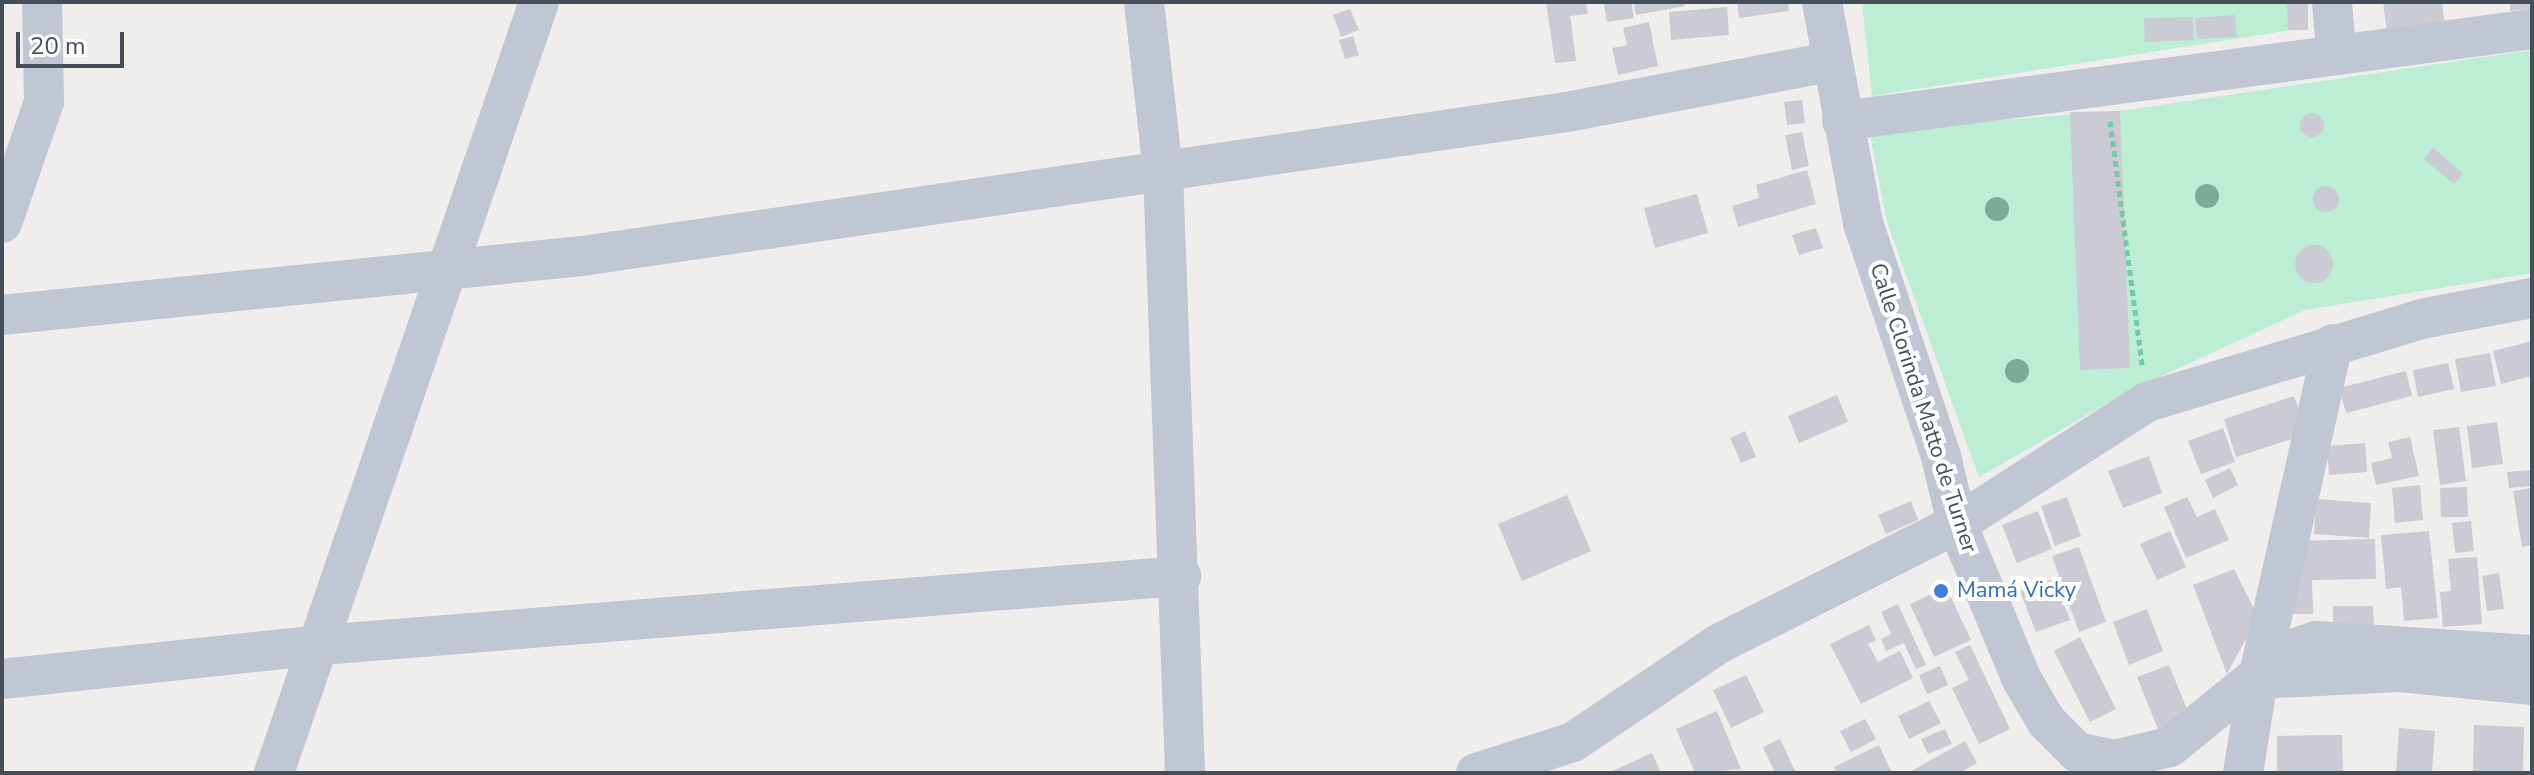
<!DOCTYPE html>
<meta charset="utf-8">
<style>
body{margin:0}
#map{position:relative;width:2534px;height:775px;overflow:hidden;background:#f0eded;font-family:"Nunito Sans",sans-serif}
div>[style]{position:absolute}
.green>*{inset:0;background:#bcedd5}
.building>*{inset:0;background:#cacbd3}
.round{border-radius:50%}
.path>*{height:5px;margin-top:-2.5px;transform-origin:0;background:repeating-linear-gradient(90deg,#75c9ab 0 6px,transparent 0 10px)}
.minor>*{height:40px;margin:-20px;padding:0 20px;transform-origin:20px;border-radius:20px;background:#c1c7d2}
.trees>*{width:24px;height:24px;margin:-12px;border-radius:50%;background:#7aad99}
.dots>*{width:22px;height:22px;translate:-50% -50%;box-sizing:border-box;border:4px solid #fff;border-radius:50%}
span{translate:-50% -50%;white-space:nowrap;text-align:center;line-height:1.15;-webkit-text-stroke:8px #fff;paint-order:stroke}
.street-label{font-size:22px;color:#464e5a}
.shop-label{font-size:22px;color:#366cbe}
.left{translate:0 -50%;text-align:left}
.frame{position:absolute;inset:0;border:4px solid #464e5a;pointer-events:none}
.scale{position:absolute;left:16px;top:32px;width:108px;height:36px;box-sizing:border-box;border:4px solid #464e5a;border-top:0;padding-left:10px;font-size:24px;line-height:28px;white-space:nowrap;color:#464e5a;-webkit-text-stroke:6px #fff;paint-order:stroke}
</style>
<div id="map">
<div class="green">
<div style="clip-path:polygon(1862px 2px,2296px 2px,2298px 29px,1872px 96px)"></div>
<div style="clip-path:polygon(2532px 50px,2532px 273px,2305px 310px,2127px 392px,1979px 477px,1887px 222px,1869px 130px,2120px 111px)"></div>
</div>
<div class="building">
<div style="clip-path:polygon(1546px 2px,1586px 2px,1588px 14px,1570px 16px,1576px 61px,1555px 63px)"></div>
<div style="clip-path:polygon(1604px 2px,1631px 2px,1634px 18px,1607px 22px)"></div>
<div style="clip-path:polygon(1634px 2px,1684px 2px,1685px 6px,1636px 15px)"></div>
<div style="clip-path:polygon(1737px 2px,1788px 2px,1789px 11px,1739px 18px)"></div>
<div style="clip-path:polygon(2287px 2px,2308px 2px,2308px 30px,2288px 30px)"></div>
<div style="clip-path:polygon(2383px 2px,2442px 2px,2445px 26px,2387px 32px)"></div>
<div style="clip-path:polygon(2510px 2px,2532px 2px,2532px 9px,2510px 11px)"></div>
<div style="clip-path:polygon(1727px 7px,1729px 35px,1671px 40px,1669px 12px)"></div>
<div style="clip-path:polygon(1350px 9px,1359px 30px,1341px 37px,1333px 15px)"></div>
<div style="clip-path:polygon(2235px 15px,2237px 37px,2197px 39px,2195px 18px)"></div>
<div style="clip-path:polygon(2193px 17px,2194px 40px,2145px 42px,2144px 18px)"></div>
<div style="clip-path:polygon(1649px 22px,1658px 66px,1618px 75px,1612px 48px,1627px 45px,1623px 28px)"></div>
<div style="clip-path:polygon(1353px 36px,1359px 55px,1345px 59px,1339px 40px)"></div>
<div style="clip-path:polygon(1802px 100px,1805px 123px,1787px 125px,1784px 102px)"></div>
<div style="clip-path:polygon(2120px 111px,2130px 368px,2080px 370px,2070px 112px)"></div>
<div class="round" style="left:2300px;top:113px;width:24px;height:24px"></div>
<div style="clip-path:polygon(1802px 132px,1809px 166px,1792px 170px,1785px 135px)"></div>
<div style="clip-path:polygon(2433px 148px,2463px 173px,2454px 184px,2424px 159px)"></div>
<div style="clip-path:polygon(1807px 170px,1816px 204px,1738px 227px,1732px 206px,1759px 198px,1756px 185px)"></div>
<div class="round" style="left:2313px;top:186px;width:26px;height:26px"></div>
<div style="clip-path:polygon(1697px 194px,1708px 233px,1655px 248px,1644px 208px)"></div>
<div style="clip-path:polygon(1816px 228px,1823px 248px,1799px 255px,1792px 235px)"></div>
<div class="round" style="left:2295px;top:245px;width:38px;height:38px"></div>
<div style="clip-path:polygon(2532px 341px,2532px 376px,2501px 384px,2493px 351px)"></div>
<div style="clip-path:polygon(2490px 353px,2496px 386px,2461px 392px,2455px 359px)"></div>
<div style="clip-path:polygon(2448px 363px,2454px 389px,2418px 397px,2413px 370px)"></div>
<div style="clip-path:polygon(2406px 371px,2412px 396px,2346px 413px,2339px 388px)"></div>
<div style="clip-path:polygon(1837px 395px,1848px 422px,1799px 443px,1788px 416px)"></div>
<div style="clip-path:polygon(2294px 396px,2307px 434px,2236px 457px,2224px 419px)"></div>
<div style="clip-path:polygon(2497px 422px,2503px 464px,2472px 468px,2467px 426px)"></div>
<div style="clip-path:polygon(2459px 427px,2466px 481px,2440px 485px,2433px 430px)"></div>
<div style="clip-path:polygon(2223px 428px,2235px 462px,2201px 474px,2188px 441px)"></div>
<div style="clip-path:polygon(1745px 431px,1756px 457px,1741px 463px,1730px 438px)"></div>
<div style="clip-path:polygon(2410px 437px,2419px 476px,2376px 485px,2371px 463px,2392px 458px,2388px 442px)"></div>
<div style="clip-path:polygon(2365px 443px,2367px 472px,2329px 475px,2327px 446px)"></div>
<div style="clip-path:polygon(2149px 456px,2162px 493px,2123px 508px,2108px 471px)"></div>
<div style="clip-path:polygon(2230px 468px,2238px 485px,2213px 498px,2205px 480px)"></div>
<div style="clip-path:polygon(2532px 470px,2532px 486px,2509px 488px,2507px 472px)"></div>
<div style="clip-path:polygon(2420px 485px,2423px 520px,2395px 523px,2392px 488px)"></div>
<div style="clip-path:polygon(2467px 487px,2468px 517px,2441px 517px,2440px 488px)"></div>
<div style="clip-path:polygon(2532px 488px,2532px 545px,2522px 547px,2513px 491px)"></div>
<div style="clip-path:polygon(1567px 495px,1591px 551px,1522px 581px,1498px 524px)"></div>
<div style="clip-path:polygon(2067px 497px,2081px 536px,2055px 546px,2041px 506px)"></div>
<div style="clip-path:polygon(2187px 497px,2197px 517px,2215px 509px,2229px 540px,2186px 558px,2164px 507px)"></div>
<div style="clip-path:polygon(2316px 499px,2371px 503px,2369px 538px,2314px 534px)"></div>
<div style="clip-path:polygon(1911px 501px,1918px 520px,1886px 534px,1878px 515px)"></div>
<div style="clip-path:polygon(2038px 511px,2052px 549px,2017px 563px,2002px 525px)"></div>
<div style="clip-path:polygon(2471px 521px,2474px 551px,2455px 553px,2452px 523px)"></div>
<div style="clip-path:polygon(2170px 531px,2186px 567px,2157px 580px,2140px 544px)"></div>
<div style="clip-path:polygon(2429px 531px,2438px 618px,2404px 621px,2401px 587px,2386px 589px,2381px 535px)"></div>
<div style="clip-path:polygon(2375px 539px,2376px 579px,2312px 580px,2313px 614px,2293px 614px,2291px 541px)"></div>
<div style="clip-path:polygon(2079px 547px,2106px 622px,2079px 632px,2052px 556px)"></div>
<div style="clip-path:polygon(2477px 557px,2482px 624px,2443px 627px,2440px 592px,2451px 591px,2448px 559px)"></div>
<div style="clip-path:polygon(2234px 569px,2258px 617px,2227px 674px,2193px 585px)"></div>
<div style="clip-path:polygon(2499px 573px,2504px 609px,2487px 611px,2482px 576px)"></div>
<div style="clip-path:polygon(2054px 579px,2070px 620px,2036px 632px,2020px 591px)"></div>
<div style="clip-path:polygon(1946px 587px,1971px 640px,1934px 657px,1910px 604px)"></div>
<div style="clip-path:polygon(1898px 604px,1926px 665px,1916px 669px,1904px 643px,1886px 651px,1881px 639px,1891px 634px,1881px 612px)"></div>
<div style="clip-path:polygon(2333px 606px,2373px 606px,2374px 628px,2333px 628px)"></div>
<div style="clip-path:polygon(2147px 609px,2163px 651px,2129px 665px,2113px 622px)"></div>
<div style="clip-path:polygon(1869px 625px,1876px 640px,1868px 644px,1878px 662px,1900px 651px,1913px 678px,1861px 704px,1830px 644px)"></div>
<div style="clip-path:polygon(2080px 637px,2116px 709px,2090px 722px,2054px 651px)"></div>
<div style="clip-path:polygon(1970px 645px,2010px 729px,1979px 744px,1952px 688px,1969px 680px,1955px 652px)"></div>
<div style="clip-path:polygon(2169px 665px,2191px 719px,2159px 732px,2137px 677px)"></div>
<div style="clip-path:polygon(1940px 666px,1948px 685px,1927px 694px,1919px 675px)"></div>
<div style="clip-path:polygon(1746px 675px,1764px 712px,1731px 728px,1713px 690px)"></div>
<div style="clip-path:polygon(1929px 701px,1941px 723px,1909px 739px,1898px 716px)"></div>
<div style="clip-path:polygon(1717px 711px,1741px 769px,1695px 773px,1676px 729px)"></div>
<div style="clip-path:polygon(1865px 719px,1876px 739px,1851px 752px,1840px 731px)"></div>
<div style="clip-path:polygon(2474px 725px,2524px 727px,2523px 773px,2473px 773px)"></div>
<div style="clip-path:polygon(2399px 728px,2435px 731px,2432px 773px,2396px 773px)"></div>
<div style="clip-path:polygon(1945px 729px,1952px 744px,1928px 754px,1921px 739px)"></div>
<div style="clip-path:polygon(2342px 735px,2343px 773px,2277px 773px,2277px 736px)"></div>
<div style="clip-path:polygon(1780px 739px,1796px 773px,1775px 773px,1763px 747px)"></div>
<div style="clip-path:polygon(1965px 741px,1977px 763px,1959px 773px,1908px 773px)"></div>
<div style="clip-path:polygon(1879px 745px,1892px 773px,1837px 773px,1834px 767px)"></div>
<div style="clip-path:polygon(1652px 753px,1661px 773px,1608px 773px)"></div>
</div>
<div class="path">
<div style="left:2110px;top:121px;width:246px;rotate:82.5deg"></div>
</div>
<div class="minor">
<div style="left:1144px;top:2px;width:171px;rotate:83.6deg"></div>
<div style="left:1163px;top:172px;width:601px;rotate:87.9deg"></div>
<div style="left:1822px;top:2px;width:225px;rotate:79.5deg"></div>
<div style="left:1863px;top:223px;width:246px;rotate:71.5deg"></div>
<div style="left:1941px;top:456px;width:70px;rotate:76.8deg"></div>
<div style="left:1957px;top:524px;width:167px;rotate:67.4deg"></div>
<div style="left:2021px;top:678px;width:50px;rotate:59.8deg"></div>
<div style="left:2046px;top:721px;width:44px;rotate:45deg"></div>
<div style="left:2077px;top:752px;width:38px;rotate:12deg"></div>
<div style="left:2114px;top:760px;width:57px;rotate:-13.1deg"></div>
<div style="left:2170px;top:747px;width:154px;rotate:-39.2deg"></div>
<div style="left:2289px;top:650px;width:28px;rotate:-18deg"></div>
<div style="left:2316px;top:641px;width:216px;rotate:3.7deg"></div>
<div style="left:2332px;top:2px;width:50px;rotate:85.4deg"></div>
<div style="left:1842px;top:121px;width:696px;rotate:-7.59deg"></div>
<div style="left:2px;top:223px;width:128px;rotate:-70.9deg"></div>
<div style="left:44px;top:102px;width:100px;rotate:-91.1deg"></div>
<div style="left:2px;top:315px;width:583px;rotate:-5.81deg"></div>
<div style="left:582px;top:256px;width:995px;rotate:-8.32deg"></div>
<div style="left:1567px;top:112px;width:268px;rotate:-10.8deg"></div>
<div style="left:2px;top:679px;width:321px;rotate:-6.1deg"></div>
<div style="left:321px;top:645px;width:863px;rotate:-4.59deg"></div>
<div style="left:2258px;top:679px;width:142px;rotate:-2.8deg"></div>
<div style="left:2400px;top:672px;width:133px;rotate:5.6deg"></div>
<div style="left:274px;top:773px;width:815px;rotate:-71.03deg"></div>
<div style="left:1476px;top:773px;width:102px;rotate:-17.7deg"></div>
<div style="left:1573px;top:742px;width:177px;rotate:-34deg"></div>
<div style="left:1720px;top:643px;width:265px;rotate:-26.7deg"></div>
<div style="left:1957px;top:524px;width:226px;rotate:-32.7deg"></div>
<div style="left:2147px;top:402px;width:291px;rotate:-16.8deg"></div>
<div style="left:2426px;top:318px;width:108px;rotate:-10.7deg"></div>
<div style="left:2243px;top:773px;width:95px;rotate:-80.9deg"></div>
<div style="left:2258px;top:679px;width:343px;rotate:-77.4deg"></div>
</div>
<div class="trees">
<div style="left:2207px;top:196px"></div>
<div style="left:1997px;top:209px"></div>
<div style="left:2017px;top:371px"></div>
</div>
<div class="dots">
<div style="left:1941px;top:591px;background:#3f7fe0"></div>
</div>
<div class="street-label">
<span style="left:1923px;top:408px;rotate:72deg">Calle Clorinda Matto de Turner</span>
</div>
<div class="shop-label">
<span class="left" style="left:1957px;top:591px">Mamá Vicky</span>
</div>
<div class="frame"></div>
<div class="scale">20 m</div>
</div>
